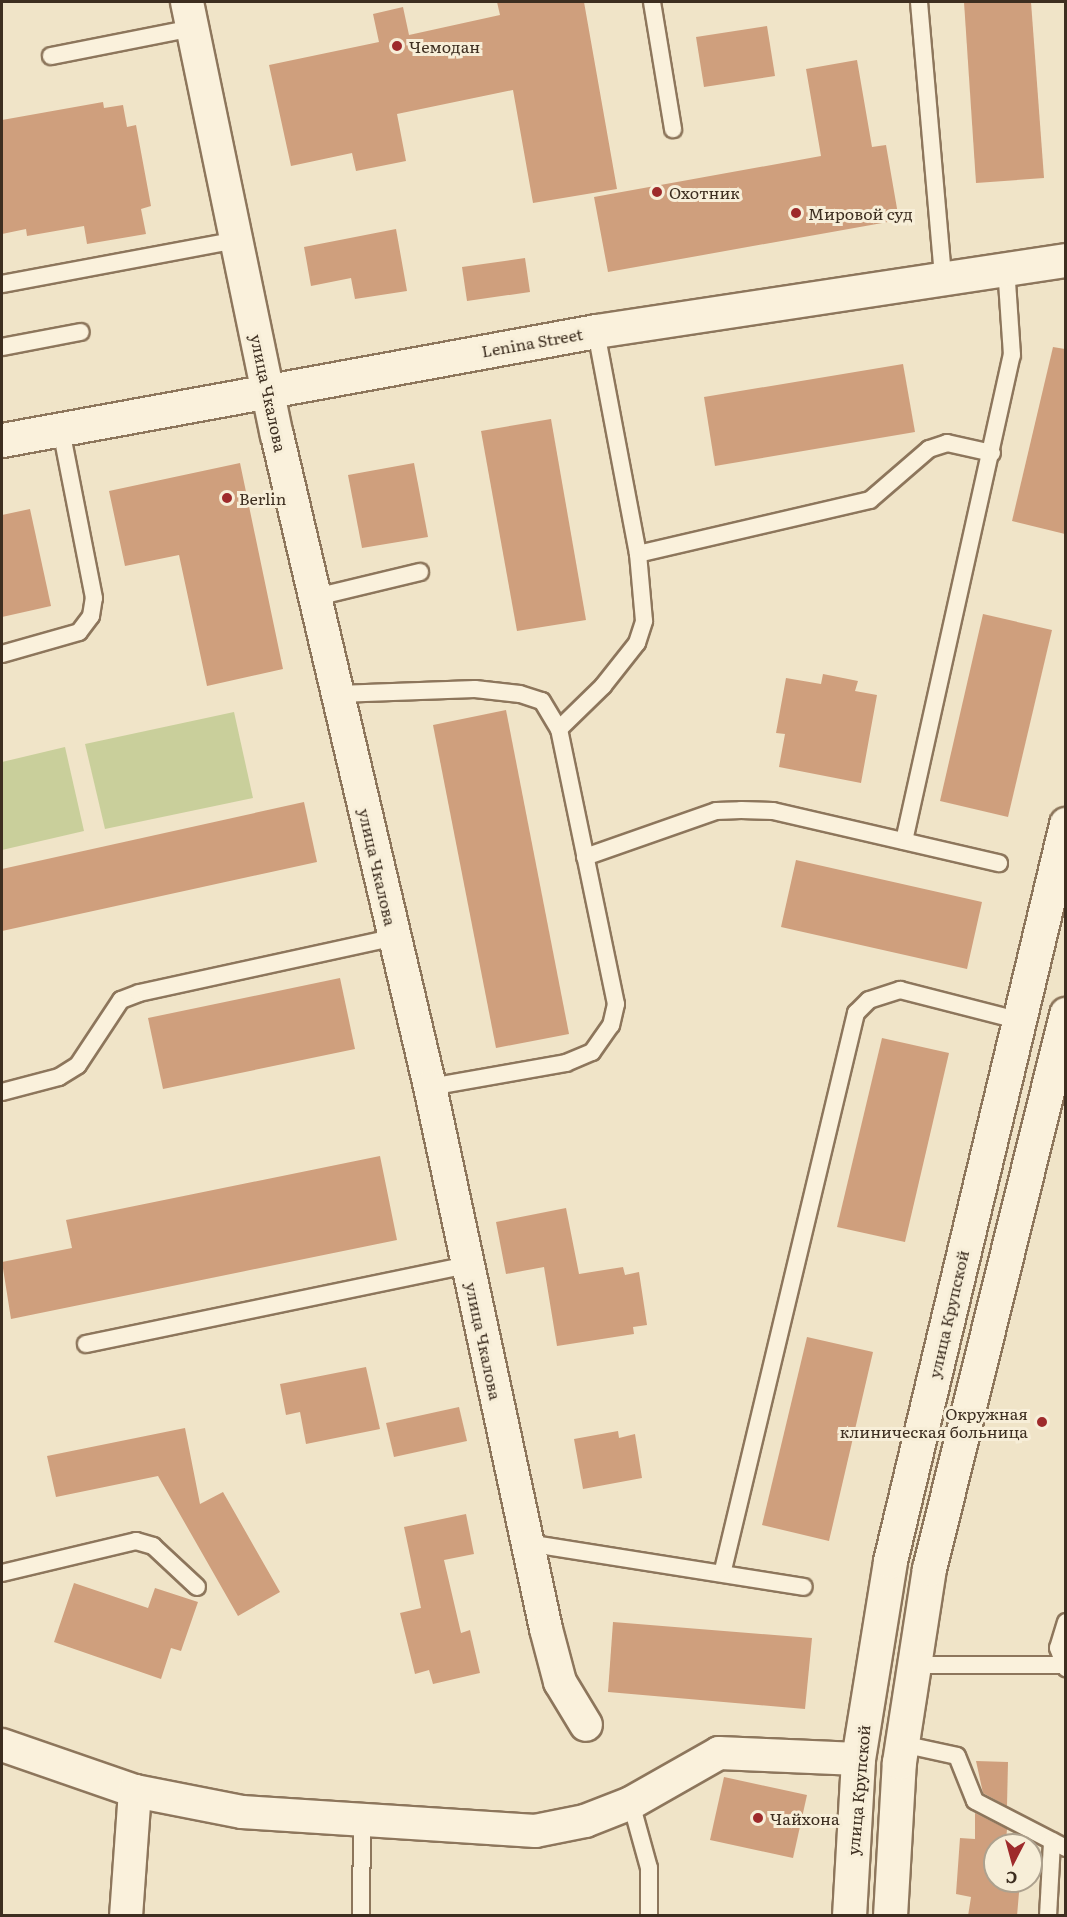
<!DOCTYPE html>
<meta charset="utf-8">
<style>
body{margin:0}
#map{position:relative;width:1067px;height:1917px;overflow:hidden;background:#f0e4c8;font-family:Literata,serif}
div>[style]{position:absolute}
.green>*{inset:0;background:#c9cf9b}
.building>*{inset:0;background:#cf9f7d}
.roads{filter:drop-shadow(2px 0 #8d765c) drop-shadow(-2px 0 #8d765c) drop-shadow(0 2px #8d765c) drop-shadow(0 -2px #8d765c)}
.lane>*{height:16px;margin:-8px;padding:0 8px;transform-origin:8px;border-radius:8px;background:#faf1dc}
.street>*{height:32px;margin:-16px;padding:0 16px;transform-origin:16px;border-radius:16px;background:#faf1dc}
.secondary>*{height:33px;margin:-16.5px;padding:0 16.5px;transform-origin:16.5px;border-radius:16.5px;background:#faf1dc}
.dots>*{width:16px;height:16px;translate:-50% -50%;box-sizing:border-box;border:3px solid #f7eed8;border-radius:50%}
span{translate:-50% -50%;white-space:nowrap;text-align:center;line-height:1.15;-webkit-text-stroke:6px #f7eed8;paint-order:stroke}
.poi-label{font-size:16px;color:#3d2e20}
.left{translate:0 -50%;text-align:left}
.right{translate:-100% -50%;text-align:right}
.street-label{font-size:16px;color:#3d2e20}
.frame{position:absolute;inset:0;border:3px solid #3d2e20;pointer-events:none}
.north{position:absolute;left:983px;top:1833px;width:60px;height:60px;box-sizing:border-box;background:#f7eed8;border:2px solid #ada18e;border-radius:50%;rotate:186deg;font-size:16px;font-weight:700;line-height:24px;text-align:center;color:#3d2e20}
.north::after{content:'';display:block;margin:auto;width:21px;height:27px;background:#9e2a2b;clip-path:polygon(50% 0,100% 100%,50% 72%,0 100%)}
</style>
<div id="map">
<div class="green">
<div style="clip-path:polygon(234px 712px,253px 798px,105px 829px,85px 744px)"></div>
<div style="clip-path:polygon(65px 747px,84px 831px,2px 850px,2px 762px)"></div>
</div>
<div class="building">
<div style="clip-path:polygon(497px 2px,584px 2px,617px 189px,533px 203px,513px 90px,397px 114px,406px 161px,356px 171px,352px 153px,291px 166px,269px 65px,379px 42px,373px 14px,403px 7px,409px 35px,500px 15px)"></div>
<div style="clip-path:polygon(964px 2px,1031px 2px,1044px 178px,976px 183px)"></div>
<div style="clip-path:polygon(767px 26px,775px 76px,704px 87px,696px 37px)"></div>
<div style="clip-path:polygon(857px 60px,872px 147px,886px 145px,899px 220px,608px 272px,594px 197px,821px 156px,806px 69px)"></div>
<div style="clip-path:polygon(103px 102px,104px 108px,123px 105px,127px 127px,136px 125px,151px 206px,141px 209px,146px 234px,87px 244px,84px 226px,27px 236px,26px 229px,2px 234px,2px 120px)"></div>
<div style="clip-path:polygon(396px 229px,407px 291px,355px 299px,351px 278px,311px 286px,304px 247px)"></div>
<div style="clip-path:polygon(525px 258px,530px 292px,467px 301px,462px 267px)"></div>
<div style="clip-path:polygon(1053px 347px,1065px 349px,1065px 534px,1012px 521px)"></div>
<div style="clip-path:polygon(903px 364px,915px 432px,715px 466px,704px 397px)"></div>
<div style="clip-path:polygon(551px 419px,586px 620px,517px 631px,481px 431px)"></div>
<div style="clip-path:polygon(240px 463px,283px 669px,207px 686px,179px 555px,125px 566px,109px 491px)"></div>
<div style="clip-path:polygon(414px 463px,428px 537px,362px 548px,348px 475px)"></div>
<div style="clip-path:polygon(30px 509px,51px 606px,2px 617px,2px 515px)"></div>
<div style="clip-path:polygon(983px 614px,1052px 630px,1008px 817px,940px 801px)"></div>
<div style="clip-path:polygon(823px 674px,858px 681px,855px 691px,877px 695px,861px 783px,779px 767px,785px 734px,776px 733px,786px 678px,821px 684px)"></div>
<div style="clip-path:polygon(506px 710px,569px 1034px,496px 1048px,433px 725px)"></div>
<div style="clip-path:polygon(304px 802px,317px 862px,2px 931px,2px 869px)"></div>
<div style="clip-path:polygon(796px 860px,982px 902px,967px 969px,781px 927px)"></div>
<div style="clip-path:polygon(340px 978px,355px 1049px,163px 1089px,148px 1018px)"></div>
<div style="clip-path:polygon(882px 1038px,949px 1053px,905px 1242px,837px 1227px)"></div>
<div style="clip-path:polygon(380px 1156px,397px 1240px,11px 1319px,2px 1262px,72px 1248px,66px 1220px)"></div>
<div style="clip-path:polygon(566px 1208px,579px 1274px,623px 1267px,625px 1275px,639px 1272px,647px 1325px,633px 1327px,634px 1334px,557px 1346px,544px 1267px,506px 1274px,496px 1222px)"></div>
<div style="clip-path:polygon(807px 1337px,873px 1352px,829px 1541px,762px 1525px)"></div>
<div style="clip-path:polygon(366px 1367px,380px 1429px,306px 1444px,300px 1412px,286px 1415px,280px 1384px)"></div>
<div style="clip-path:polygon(459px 1407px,467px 1441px,394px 1457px,386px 1423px)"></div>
<div style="clip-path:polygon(185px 1428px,200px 1504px,223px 1492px,280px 1592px,238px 1616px,158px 1476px,56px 1497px,47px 1456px)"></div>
<div style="clip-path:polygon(618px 1431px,619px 1438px,635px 1434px,642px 1478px,583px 1489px,574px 1439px)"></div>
<div style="clip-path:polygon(466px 1514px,474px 1554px,444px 1560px,461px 1633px,470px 1630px,480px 1673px,433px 1684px,429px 1670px,415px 1674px,400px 1613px,421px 1608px,404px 1527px)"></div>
<div style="clip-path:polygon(74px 1583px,148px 1608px,155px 1588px,198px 1602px,181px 1651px,171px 1648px,161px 1679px,54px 1642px)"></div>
<div style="clip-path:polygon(613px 1622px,812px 1638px,805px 1709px,608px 1692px)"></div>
<div style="clip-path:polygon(976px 1761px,1008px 1762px,1007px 1806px,983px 1793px)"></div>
<div style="clip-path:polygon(724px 1777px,807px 1795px,793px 1858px,710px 1840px)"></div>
<div style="clip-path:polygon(975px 1813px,1007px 1829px,1006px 1842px,1024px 1844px,995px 1845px,995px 1881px,1020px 1881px,1017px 1916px,968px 1916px,971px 1897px,956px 1894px,960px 1838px,975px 1839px)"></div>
</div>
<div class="roads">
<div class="lane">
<div style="left:652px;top:2px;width:129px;rotate:80.6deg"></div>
<div style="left:919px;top:2px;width:275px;rotate:85deg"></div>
<div style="left:51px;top:56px;width:145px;rotate:-11.2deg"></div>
<div style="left:2px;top:284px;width:238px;rotate:-10.6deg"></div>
<div style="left:2px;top:347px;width:80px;rotate:-10.8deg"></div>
<div style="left:638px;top:554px;width:238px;rotate:-13.1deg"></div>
<div style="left:870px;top:500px;width:78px;rotate:-40.8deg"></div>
<div style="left:929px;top:449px;width:19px;rotate:-18deg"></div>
<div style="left:947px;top:443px;width:46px;rotate:12.5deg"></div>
<div style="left:316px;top:597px;width:107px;rotate:-13.5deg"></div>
<div style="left:2px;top:654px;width:80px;rotate:-15.9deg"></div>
<div style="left:79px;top:632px;width:20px;rotate:-53deg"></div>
<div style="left:91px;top:616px;width:18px;rotate:-81deg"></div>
<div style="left:94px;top:598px;width:171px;rotate:-101.1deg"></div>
<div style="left:338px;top:694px;width:137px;rotate:-2.1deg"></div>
<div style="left:475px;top:689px;width:45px;rotate:6.3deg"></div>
<div style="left:520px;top:694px;width:23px;rotate:18deg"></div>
<div style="left:542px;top:701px;width:33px;rotate:59deg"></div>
<div style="left:559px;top:729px;width:281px;rotate:78.3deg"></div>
<div style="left:616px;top:1004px;width:22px;rotate:103deg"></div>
<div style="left:611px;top:1025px;width:33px;rotate:125deg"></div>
<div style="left:592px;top:1052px;width:28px;rotate:157deg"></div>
<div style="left:566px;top:1063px;width:138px;rotate:170deg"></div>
<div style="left:559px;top:729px;width:62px;rotate:-44.3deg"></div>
<div style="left:603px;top:686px;width:55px;rotate:-51.7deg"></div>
<div style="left:637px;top:643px;width:23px;rotate:-72deg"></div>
<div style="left:644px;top:621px;width:67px;rotate:-95.1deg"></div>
<div style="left:638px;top:554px;width:227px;rotate:-100.7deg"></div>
<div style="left:904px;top:841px;width:498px;rotate:-77.5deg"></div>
<div style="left:1012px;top:355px;width:87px;rotate:-93.9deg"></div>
<div style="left:585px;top:857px;width:139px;rotate:-19.3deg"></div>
<div style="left:716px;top:811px;width:25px;rotate:-2deg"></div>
<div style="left:741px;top:810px;width:32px;rotate:2deg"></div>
<div style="left:773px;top:811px;width:232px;rotate:13deg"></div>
<div style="left:2px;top:1092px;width:59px;rotate:-14.7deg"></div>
<div style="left:59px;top:1077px;width:22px;rotate:-32deg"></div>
<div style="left:78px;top:1065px;width:78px;rotate:-56.5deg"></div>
<div style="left:121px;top:1000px;width:19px;rotate:-21deg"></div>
<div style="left:139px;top:993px;width:262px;rotate:-12.3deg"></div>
<div style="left:86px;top:1344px;width:390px;rotate:-11.7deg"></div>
<div style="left:527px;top:1543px;width:280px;rotate:9deg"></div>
<div style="left:723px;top:1570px;width:573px;rotate:-76.57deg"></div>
<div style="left:856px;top:1013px;width:18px;rotate:-45deg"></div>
<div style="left:869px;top:1000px;width:33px;rotate:-18deg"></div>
<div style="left:900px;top:990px;width:121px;rotate:14.4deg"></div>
<div style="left:2px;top:1573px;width:138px;rotate:-13.4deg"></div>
<div style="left:136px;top:1541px;width:18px;rotate:16deg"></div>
<div style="left:153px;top:1546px;width:60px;rotate:43deg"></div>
<div style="left:1066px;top:1622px;width:27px;rotate:107deg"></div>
<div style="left:1058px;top:1648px;width:22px;rotate:68deg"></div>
<div style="left:912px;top:1665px;width:151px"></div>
<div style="left:902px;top:1744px;width:56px;rotate:12.3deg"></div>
<div style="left:957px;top:1756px;width:48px;rotate:68.2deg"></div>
<div style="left:975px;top:1801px;width:102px;rotate:27.3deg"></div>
<div style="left:631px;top:1803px;width:67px;rotate:74.5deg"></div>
<div style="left:649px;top:1868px;width:48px;rotate:90deg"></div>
<div style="left:361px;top:1916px;width:95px;rotate:-89.4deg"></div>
<div style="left:1048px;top:1916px;width:75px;rotate:-86.9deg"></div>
</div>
<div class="street">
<div style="left:187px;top:2px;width:442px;rotate:78.3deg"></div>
<div style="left:277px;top:435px;width:670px;rotate:76.79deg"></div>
<div style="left:430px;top:1087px;width:554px;rotate:77.92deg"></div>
<div style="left:546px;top:1629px;width:55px;rotate:75.2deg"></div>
<div style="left:560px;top:1682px;width:50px;rotate:58.8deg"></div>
<div style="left:2px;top:1745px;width:141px;rotate:19.1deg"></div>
<div style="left:135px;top:1791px;width:125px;rotate:94.1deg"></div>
<div style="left:135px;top:1791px;width:109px;rotate:11.1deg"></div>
<div style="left:242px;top:1812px;width:294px;rotate:3.7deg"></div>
<div style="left:535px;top:1831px;width:51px;rotate:-11.3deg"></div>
<div style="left:585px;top:1821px;width:49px;rotate:-21.4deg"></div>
<div style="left:631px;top:1803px;width:101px;rotate:-29.6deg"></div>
<div style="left:719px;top:1753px;width:139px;rotate:2.5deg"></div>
</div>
<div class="secondary">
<div style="left:2px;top:440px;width:604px;rotate:-10.4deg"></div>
<div style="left:596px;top:331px;width:475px;rotate:-8.6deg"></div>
<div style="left:849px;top:1916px;width:157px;rotate:-86.7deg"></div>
<div style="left:858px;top:1759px;width:201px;rotate:-80.8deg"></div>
<div style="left:890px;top:1561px;width:758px;rotate:-76.57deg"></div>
<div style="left:890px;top:1916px;width:154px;rotate:-86.7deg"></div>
<div style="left:899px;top:1762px;width:195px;rotate:-81.2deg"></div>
<div style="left:929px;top:1569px;width:572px;rotate:-76.13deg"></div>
</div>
</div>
<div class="dots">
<div style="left:397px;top:46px;background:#9e2a2b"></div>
<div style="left:657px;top:192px;background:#9e2a2b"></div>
<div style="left:796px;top:213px;background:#9e2a2b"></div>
<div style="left:227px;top:498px;background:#9e2a2b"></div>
<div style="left:1042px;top:1422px;background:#9e2a2b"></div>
<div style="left:758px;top:1818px;background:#9e2a2b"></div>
</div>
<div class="poi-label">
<span class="left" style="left:409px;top:46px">Чемодан</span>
<span class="left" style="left:669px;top:192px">Охотник</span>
<span class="left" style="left:808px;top:213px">Мировой суд</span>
<span class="left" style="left:239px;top:498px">Berlin</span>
<span class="right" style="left:1028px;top:1422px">Окружная<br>клиническая больница</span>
<span class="left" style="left:770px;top:1818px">Чайхона</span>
</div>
<div class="street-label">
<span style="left:532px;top:342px;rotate:-10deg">Lenina Street</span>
<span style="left:269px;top:393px;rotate:78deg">улица Чкалова</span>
<span style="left:378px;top:867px;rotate:77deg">улица Чкалова</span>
<span style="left:948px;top:1314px;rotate:-77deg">улица Крупской</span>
<span style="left:484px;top:1341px;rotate:78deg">улица Чкалова</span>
<span style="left:858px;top:1790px;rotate:-85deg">улица Крупской</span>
</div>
<div class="frame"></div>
<div class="north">С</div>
</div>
